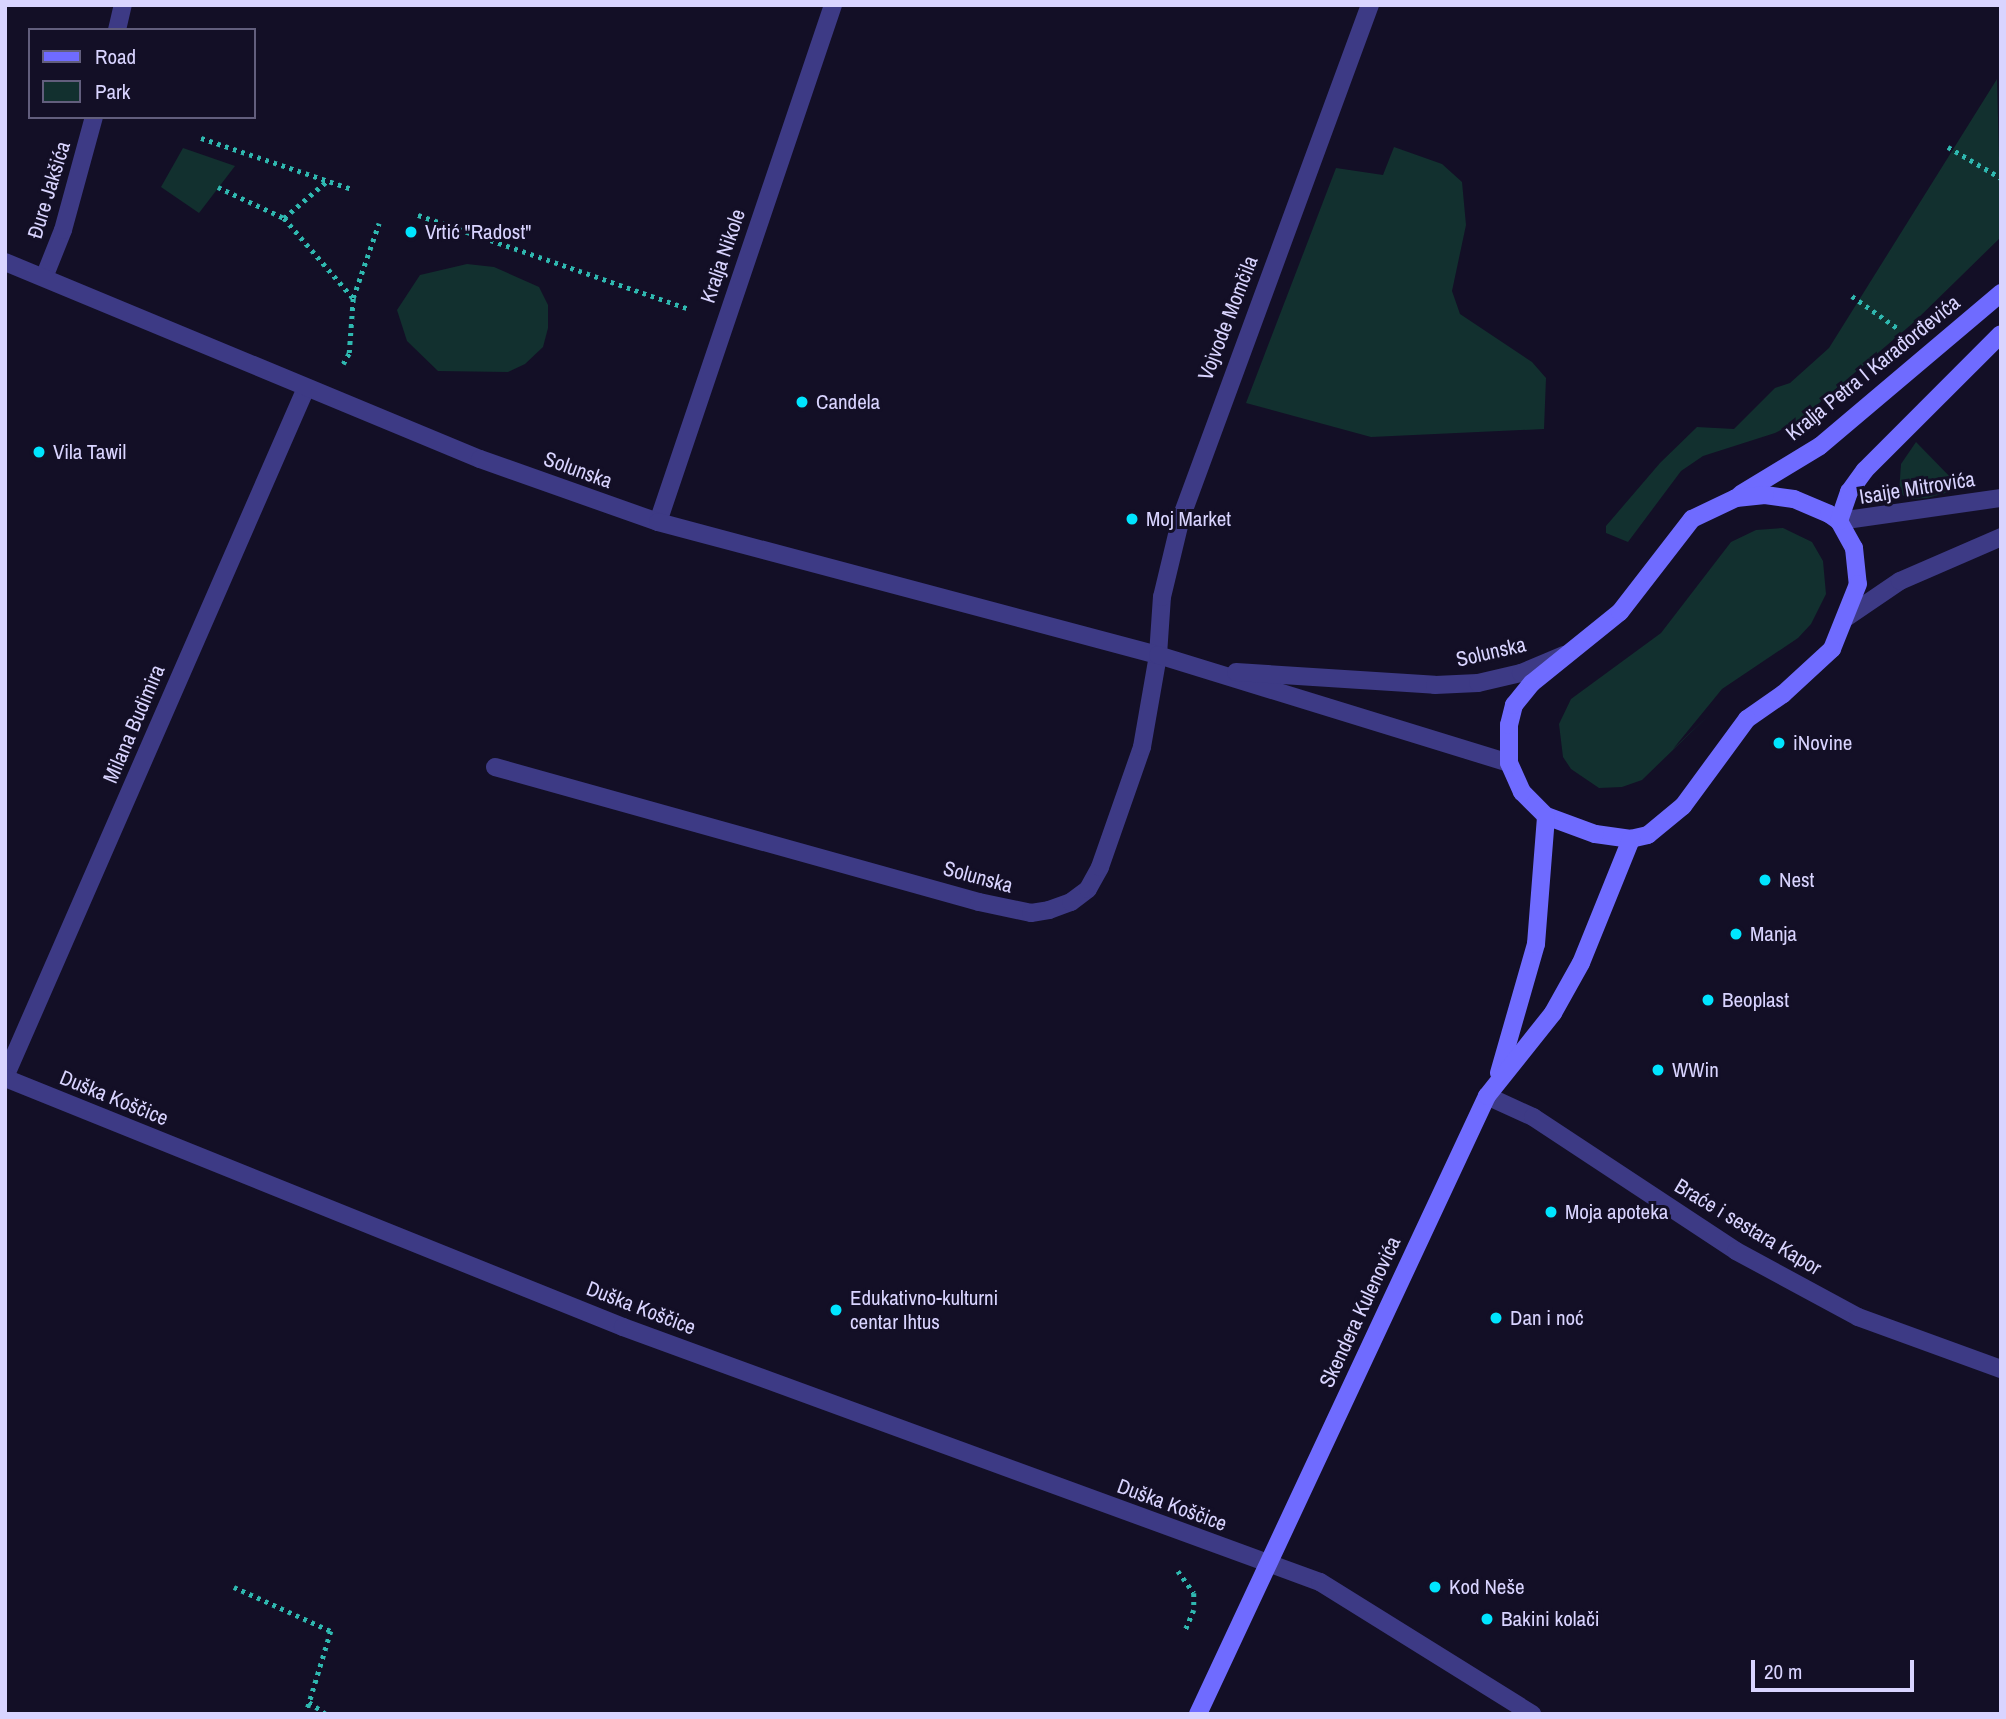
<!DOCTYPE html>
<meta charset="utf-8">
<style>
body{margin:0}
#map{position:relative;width:2006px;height:1719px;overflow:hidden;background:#130f26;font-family:"Archivo Narrow",sans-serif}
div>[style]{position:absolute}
.green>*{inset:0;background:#12302f}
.path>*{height:4.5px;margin-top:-2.25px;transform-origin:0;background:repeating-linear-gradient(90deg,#2fb8b0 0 3.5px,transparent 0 8.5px)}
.service>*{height:18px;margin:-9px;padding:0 9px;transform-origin:9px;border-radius:9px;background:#3d3a85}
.minor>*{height:18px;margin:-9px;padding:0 9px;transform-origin:9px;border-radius:9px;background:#3d3a85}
.tertiary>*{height:18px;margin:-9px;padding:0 9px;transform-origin:9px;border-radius:9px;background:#3d3a85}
.secondary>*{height:18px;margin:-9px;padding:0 9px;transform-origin:9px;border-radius:9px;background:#6f6bff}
.dots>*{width:19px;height:19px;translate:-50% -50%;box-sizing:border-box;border:4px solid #130f26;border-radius:50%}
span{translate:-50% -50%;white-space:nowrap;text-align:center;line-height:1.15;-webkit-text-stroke:6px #130f26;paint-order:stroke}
.street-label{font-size:21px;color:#d9d4ff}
.poi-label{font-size:21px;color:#d9d4ff}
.left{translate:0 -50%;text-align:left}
.frame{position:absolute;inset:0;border:7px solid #d9d4ff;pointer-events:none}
.legend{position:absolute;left:28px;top:28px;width:228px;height:91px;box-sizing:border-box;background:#130f26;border:2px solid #625e7d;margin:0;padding:9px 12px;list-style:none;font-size:21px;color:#d9d4ff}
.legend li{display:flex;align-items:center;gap:14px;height:35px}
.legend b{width:35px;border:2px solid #625e7d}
.scale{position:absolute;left:1751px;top:1660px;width:163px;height:32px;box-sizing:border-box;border:4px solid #d9d4ff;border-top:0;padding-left:9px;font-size:21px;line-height:24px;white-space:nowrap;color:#d9d4ff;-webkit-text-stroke:5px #130f26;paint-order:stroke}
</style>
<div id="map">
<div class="green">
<div style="clip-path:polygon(1997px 79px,2001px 237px,1913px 323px,1798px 421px,1775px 433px,1703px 456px,1681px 471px,1628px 542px,1606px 533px,1606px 526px,1660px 463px,1697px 427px,1734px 429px,1775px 388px,1790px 383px,1829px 348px)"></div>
<div style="clip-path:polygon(1394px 147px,1442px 164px,1462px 182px,1466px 225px,1452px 291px,1460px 314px,1532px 362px,1546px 378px,1544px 429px,1371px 437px,1246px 403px,1336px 168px,1383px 175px)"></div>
<div style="clip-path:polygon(183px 148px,235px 166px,199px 213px,161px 187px)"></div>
<div style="clip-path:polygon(467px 264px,494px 267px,539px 287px,548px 305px,548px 328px,543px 347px,525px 364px,508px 372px,438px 371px,407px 341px,397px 310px,420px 275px)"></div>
<div style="clip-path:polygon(1916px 442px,1955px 482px,1960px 489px,1927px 498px,1909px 499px,1899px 493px,1901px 464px)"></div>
<div style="clip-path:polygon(1783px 528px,1812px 542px,1823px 561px,1826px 594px,1811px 624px,1798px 638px,1722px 689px,1673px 749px,1710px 714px,1642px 780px,1622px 787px,1599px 788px,1571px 769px,1563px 757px,1559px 724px,1571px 699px,1661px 633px,1731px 542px,1756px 530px)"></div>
</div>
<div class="path">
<div style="left:201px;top:138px;width:159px;rotate:18.7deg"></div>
<div style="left:1948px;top:147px;width:61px;rotate:30.3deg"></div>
<div style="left:218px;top:187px;width:73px;rotate:25.2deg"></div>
<div style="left:284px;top:218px;width:106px;rotate:49.2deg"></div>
<div style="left:418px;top:215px;width:285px;rotate:19.1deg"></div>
<div style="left:284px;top:218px;width:57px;rotate:-40.7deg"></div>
<div style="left:1852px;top:296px;width:59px;rotate:35.3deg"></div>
<div style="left:343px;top:364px;width:13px;rotate:-61deg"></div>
<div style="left:349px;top:353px;width:55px;rotate:-85.8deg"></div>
<div style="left:353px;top:298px;width:79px;rotate:-70.9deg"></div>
<div style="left:1178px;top:1571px;width:27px;rotate:54deg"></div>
<div style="left:1194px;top:1593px;width:17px;rotate:90deg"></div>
<div style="left:1194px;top:1610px;width:21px;rotate:113deg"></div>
<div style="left:234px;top:1587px;width:107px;rotate:24.4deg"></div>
<div style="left:331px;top:1631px;width:87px;rotate:106.8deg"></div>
<div style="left:309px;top:1702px;width:21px;rotate:35deg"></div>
</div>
<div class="service">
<div style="left:495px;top:767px;width:502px;rotate:15.59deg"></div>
<div style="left:979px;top:902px;width:53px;rotate:11.9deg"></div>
<div style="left:1031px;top:913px;width:18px;rotate:-9deg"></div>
<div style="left:1049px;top:910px;width:23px;rotate:-20deg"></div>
<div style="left:1071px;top:902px;width:21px;rotate:-37deg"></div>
<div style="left:1088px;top:889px;width:25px;rotate:-61deg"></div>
<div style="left:1100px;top:867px;width:127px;rotate:-70.7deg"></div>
<div style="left:1142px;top:747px;width:93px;rotate:-80.1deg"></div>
</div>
<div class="minor">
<div style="left:117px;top:30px;width:26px;rotate:-77deg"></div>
<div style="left:45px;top:275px;width:48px;rotate:-68.2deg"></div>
<div style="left:63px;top:230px;width:117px;rotate:-74.7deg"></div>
<div style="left:1839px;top:521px;width:164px;rotate:-8.1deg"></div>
<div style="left:658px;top:522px;width:546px;rotate:-71.3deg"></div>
<div style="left:1847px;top:617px;width:64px;rotate:-34.2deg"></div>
<div style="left:1900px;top:581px;width:110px;rotate:-23.5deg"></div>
<div style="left:1158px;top:655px;width:58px;rotate:-86.1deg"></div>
<div style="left:1162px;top:597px;width:81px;rotate:-76.5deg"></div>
<div style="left:1181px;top:518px;width:547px;rotate:-69.78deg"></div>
<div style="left:5px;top:1077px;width:752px;rotate:-66.4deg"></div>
<div style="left:5px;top:1078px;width:666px;rotate:21.95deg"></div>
<div style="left:623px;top:1327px;width:742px;rotate:20.1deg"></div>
<div style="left:1320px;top:1582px;width:250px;rotate:31.9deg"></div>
<div style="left:1487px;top:1096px;width:51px;rotate:24.5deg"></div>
<div style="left:1533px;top:1117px;width:243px;rotate:33.4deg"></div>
<div style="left:1736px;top:1251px;width:139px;rotate:28.4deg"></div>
<div style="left:1858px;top:1317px;width:152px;rotate:20deg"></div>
</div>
<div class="tertiary">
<div style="left:5px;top:262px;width:514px;rotate:22.53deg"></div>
<div style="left:480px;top:459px;width:189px;rotate:19.5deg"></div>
<div style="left:658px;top:522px;width:517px;rotate:14.9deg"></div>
<div style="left:1158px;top:655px;width:367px;rotate:17.1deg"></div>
<div style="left:1236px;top:672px;width:199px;rotate:3.7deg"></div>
<div style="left:1435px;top:685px;width:43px;rotate:-2.7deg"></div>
<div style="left:1478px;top:683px;width:44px;rotate:-13.1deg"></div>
<div style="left:1521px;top:673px;width:47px;rotate:-22.7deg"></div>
</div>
<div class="secondary">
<div style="left:1741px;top:494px;width:92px;rotate:-31.3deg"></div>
<div style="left:1820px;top:446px;width:237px;rotate:-40.2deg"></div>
<div style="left:1765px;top:495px;width:29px;rotate:8deg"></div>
<div style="left:1794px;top:499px;width:38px;rotate:23deg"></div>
<div style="left:1829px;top:514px;width:12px;rotate:35deg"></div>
<div style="left:1839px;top:521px;width:31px;rotate:61deg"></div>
<div style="left:1854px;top:548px;width:36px;rotate:84deg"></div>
<div style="left:1858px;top:584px;width:70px;rotate:111.8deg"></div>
<div style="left:1832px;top:649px;width:67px;rotate:137.4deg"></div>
<div style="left:1783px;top:694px;width:44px;rotate:145.2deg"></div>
<div style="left:1747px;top:719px;width:108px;rotate:126.3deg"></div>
<div style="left:1683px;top:806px;width:45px;rotate:140.4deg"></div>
<div style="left:1648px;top:835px;width:17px;rotate:167deg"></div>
<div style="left:1631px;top:839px;width:36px;rotate:-172deg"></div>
<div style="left:1595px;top:834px;width:52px;rotate:-159.8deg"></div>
<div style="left:1546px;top:816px;width:34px;rotate:-135deg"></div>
<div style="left:1522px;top:792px;width:32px;rotate:-114deg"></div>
<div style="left:1509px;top:763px;width:38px;rotate:-90deg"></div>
<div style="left:1509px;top:725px;width:21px;rotate:-76deg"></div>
<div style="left:1514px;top:705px;width:28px;rotate:-51deg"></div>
<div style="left:1532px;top:683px;width:113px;rotate:-38.9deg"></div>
<div style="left:1620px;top:612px;width:118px;rotate:-52.3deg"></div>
<div style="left:1692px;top:519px;width:49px;rotate:-25.5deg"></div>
<div style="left:1736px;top:498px;width:29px;rotate:-6deg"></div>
<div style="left:1839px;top:521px;width:31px;rotate:-71deg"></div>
<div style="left:1849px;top:492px;width:27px;rotate:-54deg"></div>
<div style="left:1865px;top:470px;width:192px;rotate:-45deg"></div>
<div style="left:1499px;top:1073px;width:134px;rotate:-74deg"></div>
<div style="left:1536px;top:944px;width:128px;rotate:-85.5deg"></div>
<div style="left:1198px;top:1714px;width:682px;rotate:-64.94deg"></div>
<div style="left:1487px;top:1096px;width:106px;rotate:-51.5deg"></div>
<div style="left:1553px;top:1013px;width:57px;rotate:-60.8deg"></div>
<div style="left:1581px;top:963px;width:134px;rotate:-68deg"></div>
</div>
<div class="dots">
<div style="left:411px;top:232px;background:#00e5ff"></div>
<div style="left:802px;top:402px;background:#00e5ff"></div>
<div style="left:39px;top:452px;background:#00e5ff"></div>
<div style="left:1132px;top:519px;background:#00e5ff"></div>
<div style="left:1779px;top:743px;background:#00e5ff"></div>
<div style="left:1765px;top:880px;background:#00e5ff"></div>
<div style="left:1736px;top:934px;background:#00e5ff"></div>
<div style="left:1708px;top:1000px;background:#00e5ff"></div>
<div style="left:1658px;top:1070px;background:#00e5ff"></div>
<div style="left:1551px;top:1212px;background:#00e5ff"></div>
<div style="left:836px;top:1310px;background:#00e5ff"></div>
<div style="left:1496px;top:1318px;background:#00e5ff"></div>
<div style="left:1435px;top:1587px;background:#00e5ff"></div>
<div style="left:1487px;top:1619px;background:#00e5ff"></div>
</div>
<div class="street-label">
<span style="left:49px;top:190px;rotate:-73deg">Đure Jakšića</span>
<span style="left:723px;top:256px;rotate:-71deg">Kralja Nikole</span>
<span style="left:1228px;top:318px;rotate:-69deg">Vojvode Momčila</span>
<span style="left:1873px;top:368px;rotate:-39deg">Kralja Petra I Karađorđevića</span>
<span style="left:578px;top:470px;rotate:20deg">Solunska</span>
<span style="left:1917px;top:488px;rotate:-9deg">Isaije Mitrovića</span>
<span style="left:1491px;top:652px;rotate:-13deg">Solunska</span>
<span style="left:134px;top:724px;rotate:-67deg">Milana Budimira</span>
<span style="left:978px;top:877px;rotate:15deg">Solunska</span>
<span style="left:114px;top:1098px;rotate:22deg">Duška Koščice</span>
<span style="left:1748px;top:1227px;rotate:31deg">Braće i sestara Kapor</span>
<span style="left:641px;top:1308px;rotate:21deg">Duška Koščice</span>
<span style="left:1360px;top:1312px;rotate:-65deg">Skendera Kulenovića</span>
<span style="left:1172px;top:1505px;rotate:20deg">Duška Koščice</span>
</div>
<div class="poi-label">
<span class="left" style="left:425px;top:232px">Vrtić "Radost"</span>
<span class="left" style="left:816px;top:402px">Candela</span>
<span class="left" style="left:53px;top:452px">Vila Tawil</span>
<span class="left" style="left:1146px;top:519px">Moj Market</span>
<span class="left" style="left:1793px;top:743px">iNovine</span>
<span class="left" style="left:1779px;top:880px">Nest</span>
<span class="left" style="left:1750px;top:934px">Manja</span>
<span class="left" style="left:1722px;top:1000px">Beoplast</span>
<span class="left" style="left:1672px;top:1070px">WWin</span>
<span class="left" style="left:1565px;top:1212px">Moja apoteka</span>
<span class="left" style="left:850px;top:1310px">Edukativno-kulturni<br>centar Ihtus</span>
<span class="left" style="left:1510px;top:1318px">Dan i noć</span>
<span class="left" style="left:1449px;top:1587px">Kod Neše</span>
<span class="left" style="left:1501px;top:1619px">Bakini kolači</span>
</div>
<div class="frame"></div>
<ul class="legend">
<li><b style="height:9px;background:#6f6bff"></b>Road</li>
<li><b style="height:19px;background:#12302f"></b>Park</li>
</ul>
<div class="scale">20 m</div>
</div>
